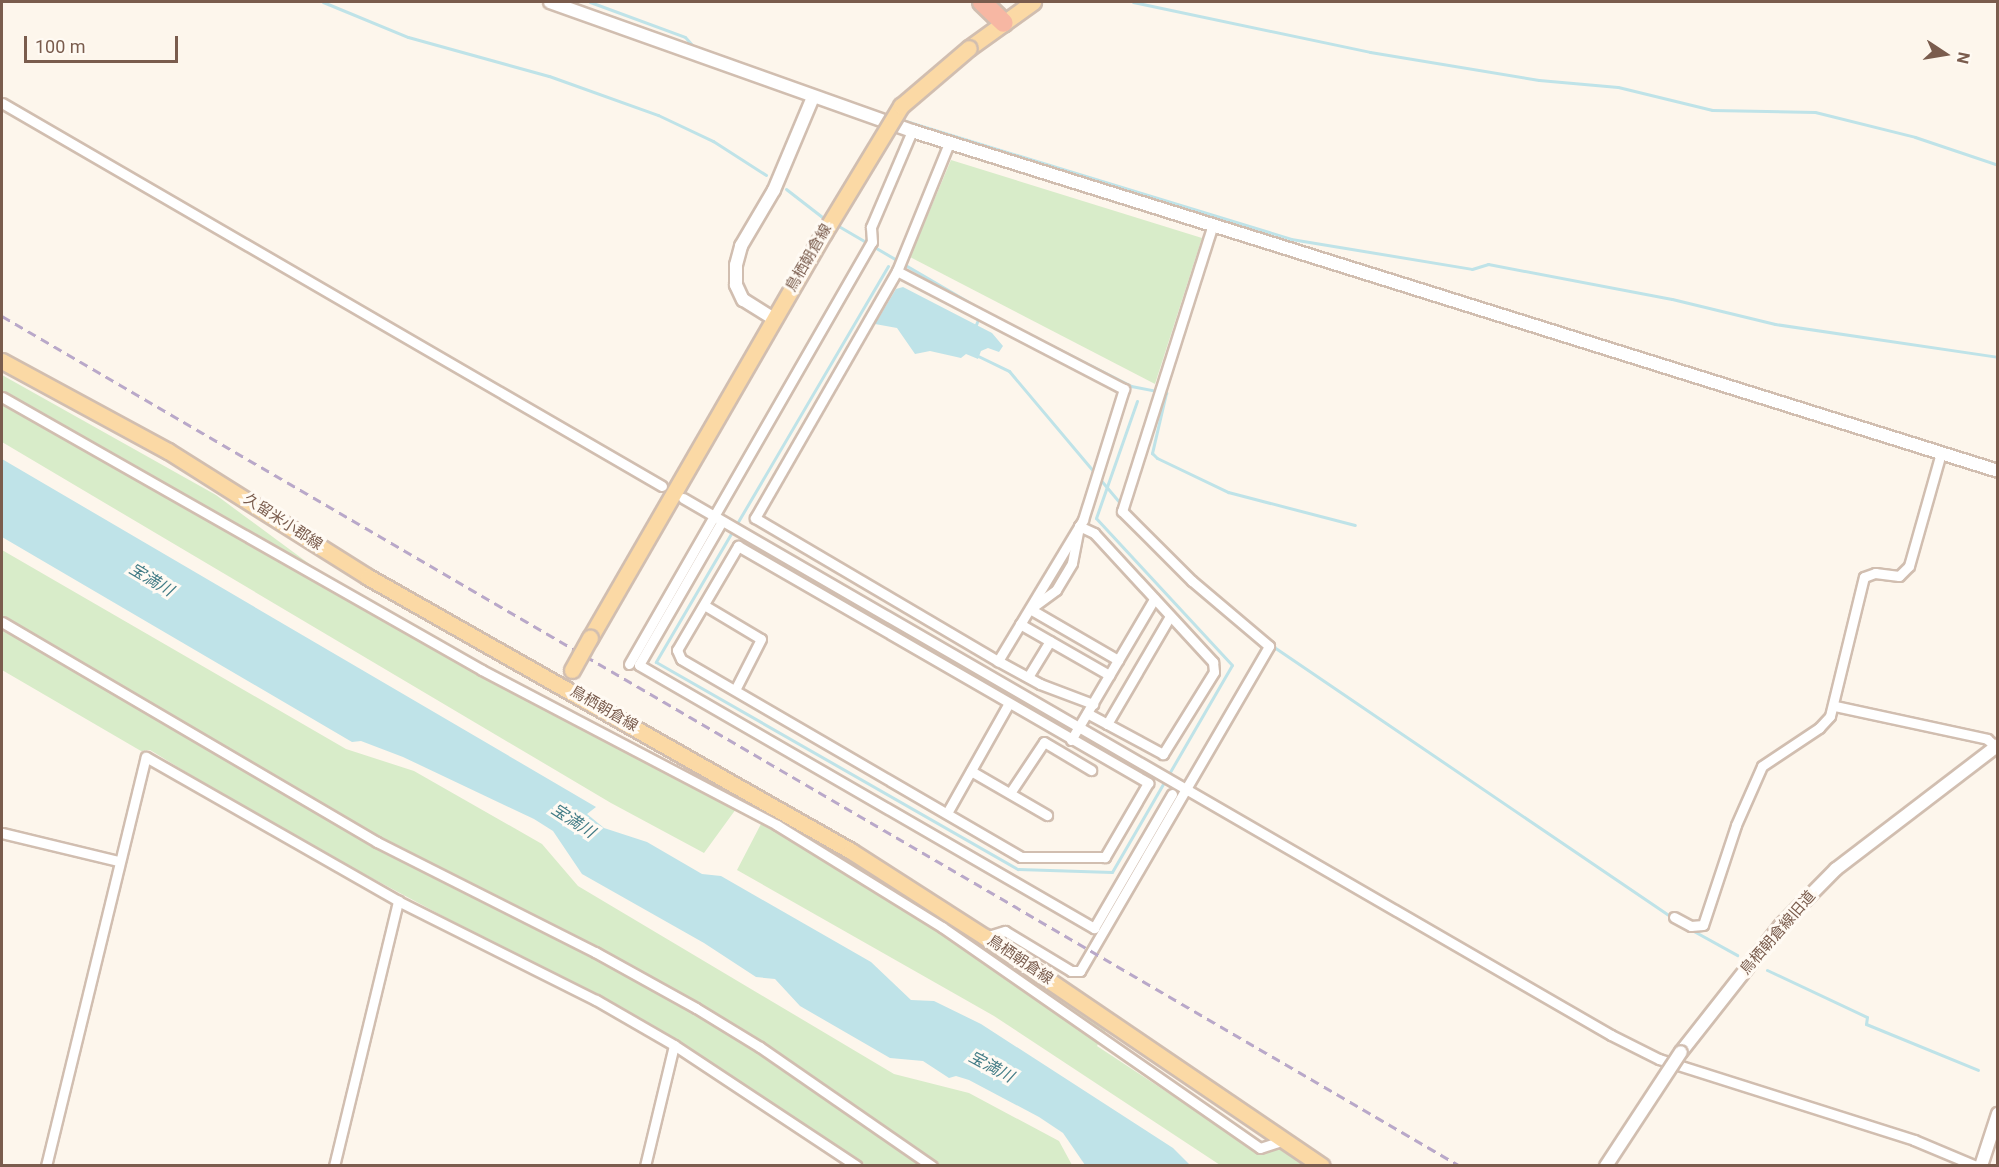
<!DOCTYPE html>
<meta charset="utf-8">
<style>
body{margin:0}
#map{position:relative;width:1999px;height:1167px;overflow:hidden;background:#fdf6ec;font-family:Roboto,"Noto Sans JP",sans-serif}
div>[style]{position:absolute}
.green>*{inset:0;background:#d8ecc9}
.water>*{inset:0;background:#bfe3e8}
.stream>*{height:3px;margin:-1.5px;padding:0 1.5px;transform-origin:1.5px;border-radius:1.5px;background:#bfe3e8}
.roads{filter:drop-shadow(2px 0 #d1beb0) drop-shadow(-2px 0 #d1beb0) drop-shadow(0 2px #d1beb0) drop-shadow(0 -2px #d1beb0)}
.minor>*{height:9px;margin:-4.5px;padding:0 4.5px;transform-origin:4.5px;border-radius:4.5px;background:#fff}
.tertiary>*{height:12px;margin:-6px;padding:0 6px;transform-origin:6px;border-radius:6px;background:#fff}
.primary>*{height:15px;margin:-7.5px;padding:0 7.5px;transform-origin:7.5px;border-radius:7.5px;background:#fbd9a5}
.motorway>*{height:18px;margin:-9px;padding:0 9px;transform-origin:9px;border-radius:9px;background:#f7b7a3}
.rail>*{height:3px;margin-top:-1.5px;transform-origin:0;background:repeating-linear-gradient(90deg,#b9a8c9 0 9px,transparent 0 15px)}
.bridges{filter:drop-shadow(2px 0 #d1beb0) drop-shadow(-2px 0 #d1beb0) drop-shadow(0 2px #d1beb0) drop-shadow(0 -2px #d1beb0)}
.tertiary-bridge>*{height:12px;margin:-6px;padding:0 6px;transform-origin:6px;border-radius:6px;background:#fff}
.primary-bridge>*{height:15px;margin:-7.5px;padding:0 7.5px;transform-origin:7.5px;border-radius:7.5px;background:#fbd9a5}
span{translate:-50% -50%;white-space:nowrap;text-align:center;line-height:1.15;-webkit-text-stroke:6px #fffaf3;paint-order:stroke}
.street-label{font-size:15px;color:#7a5c4d}
.water-label{font-size:16px;color:#437c86;font-style:italic}
.frame{position:absolute;inset:0;border:3px solid #7a5c4d;pointer-events:none}
.north{position:absolute;left:1915px;top:24px;width:60px;height:60px;-webkit-text-stroke:4px #fffaf3;paint-order:stroke;rotate:102deg;font-size:16px;font-weight:700;line-height:24px;text-align:center;color:#7a5c4d}
.north::after{content:'';display:block;margin:auto;width:21px;height:27px;background:#7a5c4d;clip-path:polygon(50% 0,100% 100%,50% 72%,0 100%)}
.scale{position:absolute;left:24px;top:36px;width:154px;height:27px;box-sizing:border-box;border:3px solid #7a5c4d;border-top:0;padding-left:8px;font-size:18px;line-height:21px;white-space:nowrap;color:#7a5c4d;-webkit-text-stroke:4px #fffaf3;paint-order:stroke}
</style>
<div id="map">
<div class="green">
<div style="clip-path:polygon(951px 160px,1202px 238px,1155px 384px,910px 257px)"></div>
<div style="clip-path:polygon(2px 375px,216px 495px,400px 631px,736px 809px,704px 853px,611px 803px,2px 442px)"></div>
<div style="clip-path:polygon(2px 550px,346px 749px,414px 771px,542px 844px,578px 886px,894px 1074px,969px 1093px,1059px 1141px,1072px 1165px,866px 1165px,671px 1038px,269px 823px,150px 750px,141px 751px,2px 670px)"></div>
<div style="clip-path:polygon(762px 822px,874px 876px,1107px 1028px,1097px 1046px,1258px 1152px,1278px 1147px,1306px 1165px,1220px 1165px,994px 1016px,737px 870px)"></div>
</div>
<div class="water">
<div style="clip-path:polygon(903px 287px,992px 333px,1003px 346px,999px 352px,988px 348px,981px 351px,978px 359px,966px 354px,961px 358px,930px 351px,915px 354px,897px 328px,875px 324px,896px 289px)"></div>
<div style="clip-path:polygon(2px 459px,596px 807px,587px 814px,604px 828px,647px 842px,702px 874px,721px 876px,871px 962px,911px 1000px,934px 1001px,981px 1024px,1173px 1148px,1190px 1165px,1085px 1165px,1063px 1133px,1039px 1117px,969px 1080px,956px 1076px,949px 1078px,923px 1061px,890px 1058px,800px 1006px,775px 979px,756px 977px,704px 943px,582px 874px,553px 831px,534px 819px,403px 757px,361px 741px,352px 742px,2px 537px)"></div>
</div>
<div class="stream">
<div style="left:323px;top:2px;width:92px;rotate:22.4deg"></div>
<div style="left:408px;top:37px;width:146px;rotate:15.5deg"></div>
<div style="left:549px;top:76px;width:116px;rotate:19.7deg"></div>
<div style="left:658px;top:115px;width:61px;rotate:25.3deg"></div>
<div style="left:713px;top:141px;width:63px;rotate:32.7deg"></div>
<div style="left:590px;top:2px;width:101px;rotate:20.2deg"></div>
<div style="left:685px;top:37px;width:12px;rotate:48deg"></div>
<div style="left:693px;top:46px;width:34px;rotate:21deg"></div>
<div style="left:1133px;top:2px;width:242px;rotate:11.9deg"></div>
<div style="left:1370px;top:52px;width:171px;rotate:9.4deg"></div>
<div style="left:1539px;top:80px;width:79px;rotate:5.1deg"></div>
<div style="left:1618px;top:87px;width:97px;rotate:13.7deg"></div>
<div style="left:1712px;top:110px;width:103px;rotate:1.1deg"></div>
<div style="left:1815px;top:112px;width:103px;rotate:14deg"></div>
<div style="left:1915px;top:137px;width:88px;rotate:18.6deg"></div>
<div style="left:845px;top:101px;width:47px;rotate:18.4deg"></div>
<div style="left:899px;top:119px;width:410px;rotate:17deg"></div>
<div style="left:1291px;top:239px;width:183px;rotate:9.4deg"></div>
<div style="left:1472px;top:269px;width:17px;rotate:-17deg"></div>
<div style="left:1488px;top:264px;width:187px;rotate:10.8deg"></div>
<div style="left:1672px;top:299px;width:106px;rotate:13.6deg"></div>
<div style="left:1775px;top:324px;width:225px;rotate:8.4deg"></div>
<div style="left:786px;top:189px;width:51px;rotate:37.8deg"></div>
<div style="left:835px;top:224px;width:170px;rotate:30.3deg"></div>
<div style="left:982px;top:310px;width:167px;rotate:27deg"></div>
<div style="left:1131px;top:386px;width:36px;rotate:11deg"></div>
<div style="left:1166px;top:393px;width:62px;rotate:103.1deg"></div>
<div style="left:1152px;top:453px;width:7px;rotate:45deg"></div>
<div style="left:1157px;top:458px;width:79px;rotate:25.6deg"></div>
<div style="left:1228px;top:492px;width:131px;rotate:14.6deg"></div>
<div style="left:888px;top:266px;width:459px;rotate:120.4deg"></div>
<div style="left:656px;top:662px;width:417px;rotate:29.8deg"></div>
<div style="left:1018px;top:869px;width:94px;rotate:1.8deg"></div>
<div style="left:1112px;top:872px;width:239px;rotate:-59.9deg"></div>
<div style="left:1232px;top:665px;width:200px;rotate:-132.8deg"></div>
<div style="left:1096px;top:518px;width:124px;rotate:-70.7deg"></div>
<div style="left:975px;top:327px;width:18px;rotate:-68deg"></div>
<div style="left:976px;top:355px;width:37px;rotate:26deg"></div>
<div style="left:1009px;top:371px;width:133px;rotate:49.9deg"></div>
<div style="left:1099px;top:478px;width:35px;rotate:50deg"></div>
<div style="left:1271px;top:645px;width:485px;rotate:34.2deg"></div>
<div style="left:1690px;top:929px;width:54px;rotate:29deg"></div>
<div style="left:1767px;top:970px;width:110px;rotate:25.2deg"></div>
<div style="left:1867px;top:1017px;width:7px;rotate:98deg"></div>
<div style="left:1866px;top:1024px;width:121px;rotate:22.3deg"></div>
</div>
<div class="roads">
<div class="minor">
<div style="left:2px;top:103px;width:763px;rotate:30.13deg"></div>
<div style="left:949px;top:143px;width:138px;rotate:112.1deg"></div>
<div style="left:897px;top:271px;width:285px;rotate:119.9deg"></div>
<div style="left:755px;top:518px;width:282px;rotate:30.5deg"></div>
<div style="left:998px;top:661px;width:48px;rotate:28.7deg"></div>
<div style="left:1040px;top:684px;width:57px;rotate:20.7deg"></div>
<div style="left:897px;top:271px;width:256px;rotate:27.5deg"></div>
<div style="left:1124px;top:389px;width:137px;rotate:107.4deg"></div>
<div style="left:1083px;top:520px;width:165px;rotate:121.1deg"></div>
<div style="left:2px;top:397px;width:552px;rotate:29.63deg"></div>
<div style="left:482px;top:670px;width:333px;rotate:27.7deg"></div>
<div style="left:777px;top:825px;width:194px;rotate:31.7deg"></div>
<div style="left:942px;top:927px;width:387px;rotate:34.8deg"></div>
<div style="left:1260px;top:1148px;width:25px;rotate:-18deg"></div>
<div style="left:683px;top:498px;width:1072px;rotate:30.06deg"></div>
<div style="left:1611px;top:1035px;width:54px;rotate:26.6deg"></div>
<div style="left:1659px;top:1059px;width:268px;rotate:17.6deg"></div>
<div style="left:1914px;top:1140px;width:67px;rotate:22.8deg"></div>
<div style="left:722px;top:521px;width:166px;rotate:120deg"></div>
<div style="left:639px;top:665px;width:526px;rotate:30.03deg"></div>
<div style="left:1094px;top:928px;width:155px;rotate:-59.8deg"></div>
<div style="left:738px;top:546px;width:474px;rotate:30deg"></div>
<div style="left:1148px;top:783px;width:86px;rotate:120.2deg"></div>
<div style="left:1105px;top:857px;width:84px;rotate:180deg"></div>
<div style="left:1021px;top:857px;width:393px;rotate:-149.8deg"></div>
<div style="left:681px;top:659px;width:10px;rotate:-114deg"></div>
<div style="left:677px;top:650px;width:121px;rotate:-59.6deg"></div>
<div style="left:704px;top:605px;width:66px;rotate:30.8deg"></div>
<div style="left:761px;top:639px;width:57px;rotate:117deg"></div>
<div style="left:1030px;top:609px;width:32px;rotate:-36deg"></div>
<div style="left:1056px;top:590px;width:31px;rotate:-59deg"></div>
<div style="left:1072px;top:563px;width:38px;rotate:-79deg"></div>
<div style="left:1079px;top:526px;width:17px;rotate:25deg"></div>
<div style="left:1094px;top:533px;width:176px;rotate:47.3deg"></div>
<div style="left:1213px;top:662px;width:10px;rotate:84deg"></div>
<div style="left:1214px;top:672px;width:97px;rotate:121.9deg"></div>
<div style="left:1163px;top:754px;width:86px;rotate:-151.7deg"></div>
<div style="left:1030px;top:609px;width:102px;rotate:30.1deg"></div>
<div style="left:2px;top:622px;width:435px;rotate:30.4deg"></div>
<div style="left:377px;top:842px;width:244px;rotate:26.8deg"></div>
<div style="left:595px;top:952px;width:115px;rotate:29deg"></div>
<div style="left:696px;top:1008px;width:75px;rotate:31.4deg"></div>
<div style="left:760px;top:1047px;width:209px;rotate:34.7deg"></div>
<div style="left:1020px;top:624px;width:103px;rotate:29.8deg"></div>
<div style="left:629px;top:664px;width:487px;rotate:-60.1deg"></div>
<div style="left:872px;top:242px;width:15px;rotate:-94deg"></div>
<div style="left:871px;top:227px;width:104px;rotate:-66.9deg"></div>
<div style="left:1028px;top:677px;width:42px;rotate:-58.6deg"></div>
<div style="left:1835px;top:706px;width:156px;rotate:12.2deg"></div>
<div style="left:1987px;top:739px;width:11px;rotate:41deg"></div>
<div style="left:1107px;top:724px;width:125px;rotate:-59.7deg"></div>
<div style="left:1071px;top:740px;width:164px;rotate:-59.5deg"></div>
<div style="left:971px;top:771px;width:88px;rotate:30.1deg"></div>
<div style="left:1010px;top:793px;width:61px;rotate:-56.3deg"></div>
<div style="left:1044px;top:742px;width:55px;rotate:30.8deg"></div>
<div style="left:947px;top:813px;width:126px;rotate:-60.6deg"></div>
<div style="left:2px;top:833px;width:120px;rotate:13.5deg"></div>
<div style="left:1674px;top:917px;width:19px;rotate:28deg"></div>
<div style="left:1691px;top:926px;width:12px;rotate:-5deg"></div>
<div style="left:1703px;top:925px;width:105px;rotate:-71.7deg"></div>
<div style="left:1736px;top:825px;width:64px;rotate:-66.2deg"></div>
<div style="left:1762px;top:766px;width:69px;rotate:-33.7deg"></div>
<div style="left:1819px;top:728px;width:16px;rotate:-47deg"></div>
<div style="left:1830px;top:716px;width:143px;rotate:-76.3deg"></div>
<div style="left:1864px;top:577px;width:12px;rotate:-20deg"></div>
<div style="left:1875px;top:573px;width:24px;rotate:7deg"></div>
<div style="left:1899px;top:576px;width:14px;rotate:-45deg"></div>
<div style="left:1909px;top:566px;width:117px;rotate:-74.2deg"></div>
<div style="left:985px;top:937px;width:21px;rotate:-17deg"></div>
<div style="left:1005px;top:931px;width:77px;rotate:31.2deg"></div>
<div style="left:1071px;top:971px;width:9px"></div>
<div style="left:1080px;top:971px;width:376px;rotate:-59.8deg"></div>
<div style="left:1269px;top:646px;width:101px;rotate:-139.8deg"></div>
<div style="left:1192px;top:581px;width:99px;rotate:-135deg"></div>
<div style="left:1122px;top:511px;width:298px;rotate:-72.4deg"></div>
<div style="left:46px;top:1166px;width:421px;rotate:-76.3deg"></div>
<div style="left:146px;top:757px;width:290px;rotate:29.7deg"></div>
<div style="left:398px;top:901px;width:221px;rotate:26.6deg"></div>
<div style="left:596px;top:1000px;width:90px;rotate:30deg"></div>
<div style="left:674px;top:1045px;width:219px;rotate:33.5deg"></div>
<div style="left:334px;top:1166px;width:273px;rotate:-76.4deg"></div>
<div style="left:645px;top:1166px;width:124px;rotate:-76.5deg"></div>
</div>
<div class="tertiary">
<div style="left:550px;top:2px;width:384px;rotate:19.6deg"></div>
<div style="left:912px;top:131px;width:1138px;rotate:17.38deg"></div>
<div style="left:774px;top:319px;width:36px;rotate:-148deg"></div>
<div style="left:743px;top:300px;width:17px;rotate:-115deg"></div>
<div style="left:736px;top:285px;width:20px;rotate:-90deg"></div>
<div style="left:736px;top:265px;width:20px;rotate:-75deg"></div>
<div style="left:741px;top:246px;width:65px;rotate:-59.5deg"></div>
<div style="left:774px;top:190px;width:101px;rotate:-67.2deg"></div>
<div style="left:1681px;top:1052px;width:160px;rotate:-51.8deg"></div>
<div style="left:1780px;top:926px;width:80px;rotate:-45.5deg"></div>
<div style="left:1836px;top:869px;width:204px;rotate:-37.4deg"></div>
<div style="left:1981px;top:1166px;width:55px;rotate:-71.9deg"></div>
</div>
<div class="primary">
<div style="left:969px;top:48px;width:79px;rotate:-35.7deg"></div>
<div style="left:2px;top:361px;width:189px;rotate:28.5deg"></div>
<div style="left:168px;top:451px;width:236px;rotate:32.2deg"></div>
<div style="left:368px;top:577px;width:555px;rotate:29.57deg"></div>
<div style="left:851px;top:851px;width:159px;rotate:32.7deg"></div>
<div style="left:985px;top:937px;width:407px;rotate:34.2deg"></div>
<div style="left:590px;top:638px;width:468px;rotate:-60deg"></div>
</div>
<div class="motorway">
<div style="left:982px;top:2px;width:30px;rotate:44deg"></div>
</div>
</div>
<div class="rail">
<div style="left:2px;top:316px;width:1688px;rotate:30.24deg"></div>
</div>
<div class="bridges">
<div class="tertiary-bridge">
<div style="left:1606px;top:1166px;width:136px;rotate:-56.7deg"></div>
</div>
<div class="primary-bridge">
<div style="left:824px;top:233px;width:149px;rotate:-58.8deg"></div>
<div style="left:901px;top:106px;width:89px;rotate:-40.5deg"></div>
<div style="left:572px;top:670px;width:37px;rotate:-61deg"></div>
</div>
</div>
<div class="street-label">
<span style="left:809px;top:258px;rotate:-60deg">鳥栖朝倉線</span>
<span style="left:283px;top:522px;rotate:33deg">久留米小郡線</span>
<span style="left:604px;top:709px;rotate:30deg">鳥栖朝倉線</span>
<span style="left:1778px;top:933px;rotate:-49deg">鳥栖朝倉線旧道</span>
<span style="left:1020px;top:960px;rotate:34deg">鳥栖朝倉線</span>
</div>
<div class="water-label">
<span style="left:151px;top:580px;rotate:31deg">宝満川</span>
<span style="left:573px;top:821px;rotate:33deg">宝満川</span>
<span style="left:991px;top:1067px;rotate:28deg">宝満川</span>
</div>
<div class="frame"></div>
<div class="north">N</div>
<div class="scale">100 m</div>
</div>
